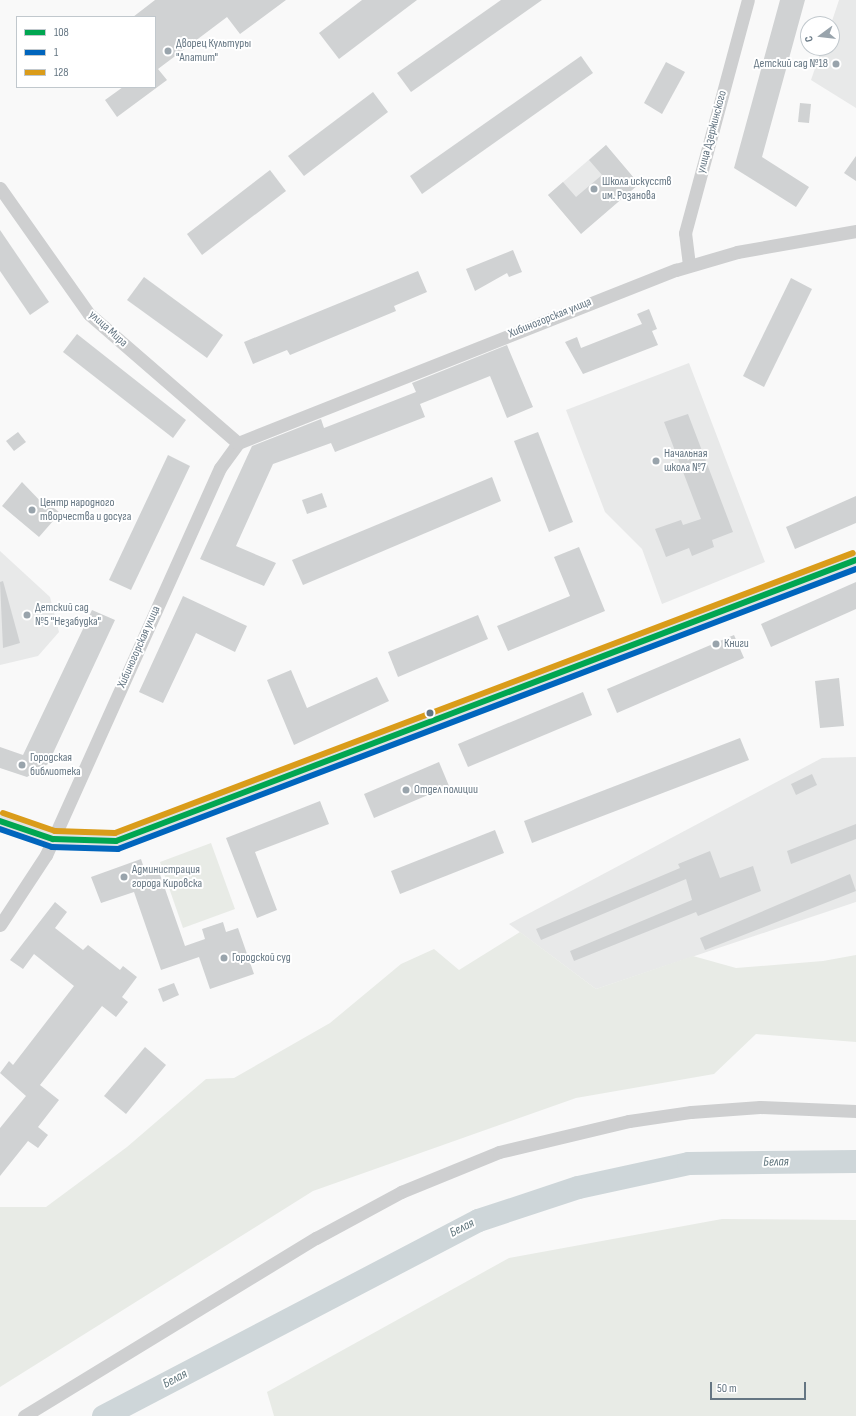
<!DOCTYPE html>
<meta charset="utf-8">
<style>
body{margin:0}
#map{position:relative;width:856px;height:1416px;overflow:hidden;background:#f9f9f9;font-family:"Sofia Sans Condensed",sans-serif}
div>[style]{position:absolute}
.built>*{inset:0;background:#e8e9e9}
.green>*{inset:0;background:#e8ebe6}
.river>*{height:23px;margin:-11.5px;padding:0 11.5px;transform-origin:11.5px;border-radius:11.5px;background:#ced6d9}
.building>*{inset:0;background:#d0d2d3}
.minor>*{height:13px;margin:-6.5px;padding:0 6.5px;transform-origin:6.5px;border-radius:6.5px;background:#cecfd0}
.major>*{height:16px;margin:-8px;padding:0 8px;transform-origin:8px;border-radius:8px;background:#e1e2e2}
.bus-1>*{height:6px;margin:-3px;padding:0 3px;transform-origin:3px;border-radius:3px;background:#00a651}
.bus-2>*{height:6px;margin:-3px;padding:0 3px;transform-origin:3px;border-radius:3px;background:#0065bd}
.bus-3>*{height:6px;margin:-3px;padding:0 3px;transform-origin:3px;border-radius:3px;background:#da9c1a}
.dots>*{width:11px;height:11px;translate:-50% -50%;box-sizing:border-box;border:2px solid #fff;border-radius:50%}
span{translate:-50% -50%;white-space:nowrap;text-align:center;line-height:1.15;-webkit-text-stroke:4px #fff;paint-order:stroke}
.poi-label{font-size:12px;color:#657683}
.left{translate:0 -50%;text-align:left}
.right{translate:-100% -50%;text-align:right}
.street-label{font-size:12px;color:#657683}
.water-label{font-size:13px;color:#60757c;font-style:italic}
.legend{position:absolute;left:16px;top:16px;width:140px;height:72px;box-sizing:border-box;background:#fff;border:1px solid #c1c8cd;margin:0;padding:5px 7px;list-style:none;font-size:12px;color:#657683}
.legend li{display:flex;align-items:center;gap:8px;height:20px}
.legend b{width:20px;border:1px solid #c1c8cd}
.north{position:absolute;left:800px;top:16px;width:40px;height:40px;box-sizing:border-box;background:#fff;border:1px solid #c1c8cd;border-radius:50%;rotate:255deg;font-size:11px;font-weight:700;line-height:16px;text-align:center;color:#657683}
.north::after{content:'';display:block;margin:auto;width:14px;height:18px;background:#99a4ac;clip-path:polygon(50% 0,100% 100%,50% 72%,0 100%)}
.scale{position:absolute;left:710px;top:1382px;width:96px;height:18px;box-sizing:border-box;border:2px solid #657683;border-top:0;padding-left:5px;font-size:12px;line-height:14px;white-space:nowrap;color:#657683;-webkit-text-stroke:3px #fff;paint-order:stroke}
</style>
<div id="map">
<div class="built">
<div style="clip-path:polygon(839px 0,856px 0,856px 108px,811px 80px,822px 48px,832px 48px,831px 24px)"></div>
<div style="clip-path:polygon(606px 145px,639px 184px,581px 233px,548px 195px)"></div>
<div style="clip-path:polygon(689px 363px,765px 562px,662px 604px,642px 549px,605px 512px,566px 410px)"></div>
<div style="clip-path:polygon(0 551px,50px 597px,59px 632px,38px 656px,0 665px)"></div>
<div style="clip-path:polygon(856px 757px,856px 902px,596px 989px,509px 924px,822px 758px)"></div>
</div>
<div class="green">
<div style="clip-path:polygon(211px 843px,235px 909px,183px 928px,160px 862px)"></div>
<div style="clip-path:polygon(520px 932px,596px 989px,693px 956px,736px 968px,823px 961px,856px 955px,856px 1042px,756px 1034px,714px 1074px,576px 1098px,313px 1191px,0 1387px,0 1207px,46px 1207px,127px 1147px,206px 1079px,234px 1078px,330px 1023px,401px 964px,434px 949px,459px 970px)"></div>
<div style="clip-path:polygon(722px 1219px,856px 1220px,856px 1416px,274px 1416px,267px 1392px,509px 1258px)"></div>
</div>
<div class="river">
<div style="left:103px;top:1416px;width:423px;rotate:-27.6deg"></div>
<div style="left:478px;top:1220px;width:105px;rotate:-18.3deg"></div>
<div style="left:578px;top:1187px;width:113px;rotate:-12.3deg"></div>
<div style="left:688px;top:1163px;width:168px;rotate:-0.7deg"></div>
</div>
<div class="building">
<div style="clip-path:polygon(155px 0,286px 0,240px 34px,227px 17px,158px 69px,167px 80px,117px 117px,105px 100px,123px 87px,155px 87px,155px 17px,133px 17px)"></div>
<div style="clip-path:polygon(362px 0,417px 0,339px 59px,319px 33px)"></div>
<div style="clip-path:polygon(501px 0,542px 0,411px 92px,397px 73px)"></div>
<div style="clip-path:polygon(780px 0,805px 0,762px 157px,809px 187px,796px 207px,734px 168px)"></div>
<div style="clip-path:polygon(581px 56px,593px 73px,422px 194px,410px 176px)"></div>
<div style="clip-path:polygon(666px 62px,685px 72px,662px 114px,644px 103px)"></div>
<div style="clip-path:polygon(373px 92px,388px 112px,304px 176px,288px 156px)"></div>
<div style="clip-path:polygon(800px 103px,811px 104px,809px 123px,798px 122px)"></div>
<div style="clip-path:polygon(606px 145px,639px 184px,581px 234px,548px 195px,563px 182px,576px 197px,602px 175px,589px 160px)"></div>
<div style="clip-path:polygon(856px 156px,856px 181px,844px 173px)"></div>
<div style="clip-path:polygon(270px 170px,286px 191px,202px 255px,187px 234px)"></div>
<div style="clip-path:polygon(0 230px,49px 302px,30px 315px,0 271px)"></div>
<div style="clip-path:polygon(513px 250px,522px 272px,509px 277px,507px 273px,475px 291px,466px 269px)"></div>
<div style="clip-path:polygon(418px 271px,427px 292px,394px 306px,396px 311px,290px 355px,287px 350px,253px 364px,244px 342px)"></div>
<div style="clip-path:polygon(144px 277px,223px 335px,207px 358px,127px 300px)"></div>
<div style="clip-path:polygon(791px 278px,812px 289px,764px 387px,743px 376px)"></div>
<div style="clip-path:polygon(649px 309px,657px 329px,652px 331px,658px 345px,583px 374px,565px 342px,577px 337px,581px 348px,642px 324px,637px 314px)"></div>
<div style="clip-path:polygon(77px 334px,186px 420px,173px 438px,63px 352px)"></div>
<div style="clip-path:polygon(507px 345px,533px 407px,507px 418px,490px 376px,420px 404px,425px 417px,335px 452px,331px 443px,273px 464px,236px 546px,276px 563px,264px 586px,200px 559px,252px 446px,321px 419px,324px 428px,416px 392px,412px 383px)"></div>
<div style="clip-path:polygon(688px 414px,733px 532px,712px 540px,714px 547px,692px 556px,689px 548px,666px 557px,655px 529px,681px 520px,683px 525px,701px 519px,664px 422px)"></div>
<div style="clip-path:polygon(18px 432px,26px 442px,14px 451px,6px 441px)"></div>
<div style="clip-path:polygon(538px 432px,573px 522px,549px 532px,514px 441px)"></div>
<div style="clip-path:polygon(168px 455px,190px 466px,131px 590px,109px 580px)"></div>
<div style="clip-path:polygon(492px 477px,501px 501px,303px 585px,292px 560px)"></div>
<div style="clip-path:polygon(22px 482px,46px 507px,49px 504px,60px 513px,39px 537px,2px 506px)"></div>
<div style="clip-path:polygon(322px 493px,327px 507px,307px 514px,302px 500px)"></div>
<div style="clip-path:polygon(856px 496px,856px 523px,795px 549px,786px 527px)"></div>
<div style="clip-path:polygon(579px 547px,605px 611px,508px 651px,497px 626px,570px 596px,554px 557px)"></div>
<div style="clip-path:polygon(3px 581px,20px 643px,3px 648px,0 582px)"></div>
<div style="clip-path:polygon(856px 582px,856px 609px,771px 647px,761px 624px)"></div>
<div style="clip-path:polygon(183px 596px,247px 626px,235px 652px,196px 633px,163px 703px,139px 692px)"></div>
<div style="clip-path:polygon(92px 610px,115px 620px,48px 764px,27px 777px,0 768px,0 747px,23px 755px)"></div>
<div style="clip-path:polygon(478px 615px,488px 639px,398px 677px,388px 652px)"></div>
<div style="clip-path:polygon(734px 635px,744px 658px,617px 713px,607px 689px)"></div>
<div style="clip-path:polygon(291px 670px,307px 708px,377px 677px,389px 701px,294px 745px,267px 680px)"></div>
<div style="clip-path:polygon(839px 678px,844px 726px,820px 728px,815px 681px)"></div>
<div style="clip-path:polygon(583px 692px,592px 715px,468px 767px,458px 744px)"></div>
<div style="clip-path:polygon(740px 738px,749px 760px,532px 843px,524px 821px)"></div>
<div style="clip-path:polygon(439px 762px,449px 786px,374px 818px,364px 794px)"></div>
<div style="clip-path:polygon(812px 774px,817px 785px,796px 795px,791px 784px)"></div>
<div style="clip-path:polygon(320px 801px,329px 824px,255px 852px,277px 910px,257px 918px,226px 838px)"></div>
<div style="clip-path:polygon(856px 824px,856px 839px,791px 864px,787px 851px)"></div>
<div style="clip-path:polygon(495px 830px,504px 853px,400px 894px,391px 871px)"></div>
<div style="clip-path:polygon(710px 851px,720px 878px,753px 866px,761px 891px,698px 916px,696px 912px,574px 961px,570px 951px,692px 900px,686px 879px,541px 940px,536px 929px,680px 868px,678px 864px)"></div>
<div style="clip-path:polygon(141px 859px,145px 871px,157px 866px,185px 946px,205px 939px,202px 929px,223px 922px,226px 932px,238px 928px,254px 974px,210px 989px,199px 957px,161px 970px,134px 892px,101px 903px,91px 877px)"></div>
<div style="clip-path:polygon(850px 874px,856px 891px,705px 950px,700px 938px)"></div>
<div style="clip-path:polygon(55px 902px,67px 912px,55px 928px,83px 950px,88px 945px,120px 970px,123px 966px,137px 977px,122px 997px,128px 1002px,116px 1017px,102px 1006px,40px 1085px,59px 1100px,38px 1127px,48px 1135px,38px 1148px,28px 1141px,0 1176px,0 1128px,26px 1096px,0 1073px,9px 1061px,13px 1065px,74px 986px,34px 954px,23px 969px,10px 960px)"></div>
<div style="clip-path:polygon(174px 983px,179px 995px,163px 1002px,158px 989px)"></div>
<div style="clip-path:polygon(145px 1047px,166px 1065px,126px 1114px,104px 1096px)"></div>
</div>
<div class="minor">
<div style="left:0;top:188px;width:154px;rotate:54.8deg"></div>
<div style="left:89px;top:314px;width:197px;rotate:40.9deg"></div>
<div style="left:689px;top:265px;width:32px;rotate:-97deg"></div>
<div style="left:685px;top:233px;width:241px;rotate:-74.9deg"></div>
<div style="left:0;top:925px;width:84px;rotate:-56.7deg"></div>
<div style="left:46px;top:855px;width:424px;rotate:-65.8deg"></div>
<div style="left:220px;top:468px;width:31px;rotate:-54deg"></div>
<div style="left:238px;top:443px;width:471px;rotate:-21.6deg"></div>
<div style="left:676px;top:270px;width:64px;rotate:-16.4deg"></div>
<div style="left:737px;top:252px;width:121px;rotate:-10deg"></div>
<div style="left:24px;top:1416px;width:342px;rotate:-31.4deg"></div>
<div style="left:316px;top:1238px;width:97px;rotate:-28.4deg"></div>
<div style="left:401px;top:1192px;width:106px;rotate:-22.2deg"></div>
<div style="left:499px;top:1152px;width:134px;rotate:-13.4deg"></div>
<div style="left:629px;top:1121px;width:63px;rotate:-8.3deg"></div>
<div style="left:691px;top:1112px;width:69px;rotate:-4.1deg"></div>
<div style="left:760px;top:1107px;width:96px;rotate:2.4deg"></div>
</div>
<div class="major">
<div style="left:0;top:821px;width:56px;rotate:18.8deg"></div>
<div style="left:53px;top:839px;width:21px;rotate:8deg"></div>
<div style="left:74px;top:842px;width:42px;rotate:-1.4deg"></div>
<div style="left:116px;top:841px;width:17px;rotate:-17deg"></div>
<div style="left:132px;top:836px;width:775px;rotate:-20.87deg"></div>
</div>
<div class="bus-1">
<div style="left:0;top:821px;width:56px;rotate:18.8deg"></div>
<div style="left:53px;top:839px;width:63px;rotate:1.8deg"></div>
<div style="left:116px;top:841px;width:792px;rotate:-20.79deg"></div>
</div>
<div class="bus-2">
<div style="left:0;top:829px;width:55px;rotate:19.1deg"></div>
<div style="left:52px;top:847px;width:66px;rotate:1.7deg"></div>
<div style="left:118px;top:849px;width:789px;rotate:-20.78deg"></div>
</div>
<div class="bus-3">
<div style="left:3px;top:813px;width:55px;rotate:19.1deg"></div>
<div style="left:55px;top:831px;width:60px;rotate:1.9deg"></div>
<div style="left:115px;top:833px;width:789px;rotate:-20.78deg"></div>
</div>
<div class="dots">
<div style="left:168px;top:51px;background:#99a4ac"></div>
<div style="left:836px;top:64px;background:#99a4ac"></div>
<div style="left:594px;top:189px;background:#99a4ac"></div>
<div style="left:656px;top:461px;background:#99a4ac"></div>
<div style="left:32px;top:510px;background:#99a4ac"></div>
<div style="left:27px;top:615px;background:#99a4ac"></div>
<div style="left:716px;top:644px;background:#99a4ac"></div>
<div style="left:430px;top:713px;background:#657683"></div>
<div style="left:22px;top:765px;background:#99a4ac"></div>
<div style="left:406px;top:790px;background:#99a4ac"></div>
<div style="left:124px;top:877px;background:#99a4ac"></div>
<div style="left:224px;top:958px;background:#99a4ac"></div>
</div>
<div class="poi-label">
<span class="left" style="left:176px;top:51px">Дворец Культуры<br>"Апатит"</span>
<span class="right" style="left:828px;top:64px">Детский сад №18</span>
<span class="left" style="left:602px;top:189px">Школа искусств<br>им. Розанова</span>
<span class="left" style="left:664px;top:461px">Начальная<br>школа №7</span>
<span class="left" style="left:40px;top:510px">Центр народного<br>творчества и досуга</span>
<span class="left" style="left:35px;top:615px">Детский сад<br>№5 "Незабудка"</span>
<span class="left" style="left:724px;top:644px">Книги</span>
<span class="left" style="left:30px;top:765px">Городская<br>библиотека</span>
<span class="left" style="left:414px;top:790px">Отдел полиции</span>
<span class="left" style="left:132px;top:877px">Администрация<br>города Кировска</span>
<span class="left" style="left:232px;top:958px">Городской суд</span>
</div>
<div class="street-label">
<span style="left:712px;top:132px;rotate:-75deg">улица Дзержинского</span>
<span style="left:550px;top:318px;rotate:-22deg">Хибиногорская улица</span>
<span style="left:108px;top:329px;rotate:42deg">улица Мира</span>
<span style="left:139px;top:647px;rotate:-66deg">Хибиногорская улица</span>
</div>
<div class="water-label">
<span style="left:776px;top:1162px;rotate:-1deg">Белая</span>
<span style="left:462px;top:1228px;rotate:-27deg">Белая</span>
<span style="left:175px;top:1379px;rotate:-28deg">Белая</span>
</div>
<ul class="legend">
<li><b style="height:5px;background:#00a651"></b>108</li>
<li><b style="height:5px;background:#0065bd"></b>1</li>
<li><b style="height:5px;background:#da9c1a"></b>128</li>
</ul>
<div class="north">С</div>
<div class="scale">50 m</div>
</div>
